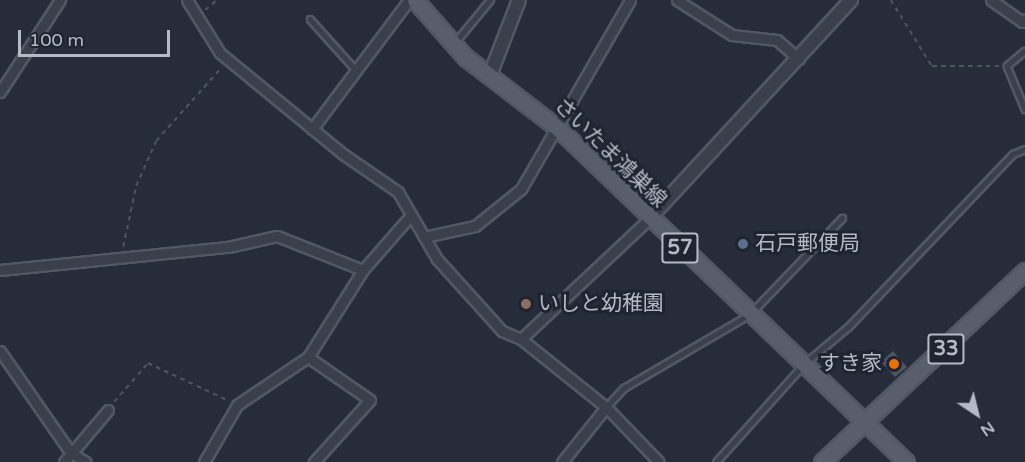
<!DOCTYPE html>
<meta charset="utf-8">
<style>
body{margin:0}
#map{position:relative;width:1025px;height:462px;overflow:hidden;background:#262c3a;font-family:"Varela Round","Noto Sans JP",sans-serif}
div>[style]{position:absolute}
.building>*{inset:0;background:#4d5463}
.path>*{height:1.5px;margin-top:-0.75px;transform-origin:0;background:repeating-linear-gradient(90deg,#4a585d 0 4.5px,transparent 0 9px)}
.roads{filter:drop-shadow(2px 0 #525763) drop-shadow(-2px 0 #525763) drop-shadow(0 2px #525763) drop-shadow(0 -2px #525763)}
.service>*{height:4.5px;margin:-2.25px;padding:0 2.25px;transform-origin:2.25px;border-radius:2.25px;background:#3a3f4b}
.minor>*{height:9px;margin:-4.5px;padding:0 4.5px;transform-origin:4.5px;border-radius:4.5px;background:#3a3f4b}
.tertiary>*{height:12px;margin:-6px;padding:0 6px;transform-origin:6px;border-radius:6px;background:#3a3f4b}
.primary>*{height:15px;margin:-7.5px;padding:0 7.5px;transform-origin:7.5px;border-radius:7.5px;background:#585e6b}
.dots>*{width:16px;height:16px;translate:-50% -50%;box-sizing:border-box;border:3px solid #1f2430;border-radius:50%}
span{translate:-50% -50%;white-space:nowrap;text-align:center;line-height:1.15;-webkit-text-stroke:6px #1f2430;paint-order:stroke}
.shield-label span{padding:2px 4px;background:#1f2430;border:2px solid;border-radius:4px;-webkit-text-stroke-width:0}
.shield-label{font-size:20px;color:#b5bac6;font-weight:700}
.street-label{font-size:21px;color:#b5bac6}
.poi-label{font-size:21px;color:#b5bac6}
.left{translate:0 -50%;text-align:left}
.right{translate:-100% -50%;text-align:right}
.north{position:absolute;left:947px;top:384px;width:60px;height:60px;-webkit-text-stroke:4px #1f2430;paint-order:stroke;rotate:145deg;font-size:16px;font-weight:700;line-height:24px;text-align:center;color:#b5bac6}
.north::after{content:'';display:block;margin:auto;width:21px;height:27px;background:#b5bac6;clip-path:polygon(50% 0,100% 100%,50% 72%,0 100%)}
.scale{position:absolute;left:18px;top:30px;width:152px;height:27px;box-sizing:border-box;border:3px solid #b5bac6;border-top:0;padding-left:8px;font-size:18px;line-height:21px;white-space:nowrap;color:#b5bac6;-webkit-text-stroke:4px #1f2430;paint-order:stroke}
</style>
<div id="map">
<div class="building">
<div style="clip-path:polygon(893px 351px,907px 367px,895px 377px,881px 362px)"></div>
</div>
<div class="path">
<div style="left:891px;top:0;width:78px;rotate:58.2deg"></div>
<div style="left:932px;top:66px;width:69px"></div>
<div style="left:205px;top:10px;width:16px;rotate:-40deg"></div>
<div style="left:123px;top:247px;width:62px;rotate:-78deg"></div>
<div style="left:136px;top:186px;width:49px;rotate:-66deg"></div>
<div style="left:156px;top:141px;width:99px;rotate:-48.3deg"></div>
<div style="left:114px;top:402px;width:52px;rotate:-48.9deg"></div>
<div style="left:148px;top:363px;width:87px;rotate:25.1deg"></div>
</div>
<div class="roads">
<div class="service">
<div style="left:310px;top:19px;width:69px;rotate:48deg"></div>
<div style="left:457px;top:40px;width:52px;rotate:-50.5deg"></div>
<div style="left:1025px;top:51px;width:23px;rotate:140deg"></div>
<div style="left:1007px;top:66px;width:47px;rotate:67.3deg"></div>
<div style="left:606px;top:407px;width:26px;rotate:-47deg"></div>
<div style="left:624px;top:388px;width:146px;rotate:-30.4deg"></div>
<div style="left:750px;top:314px;width:133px;rotate:-46.2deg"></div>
<div style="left:716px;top:462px;width:132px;rotate:-48.1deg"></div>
<div style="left:804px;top:364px;width:57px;rotate:-40.1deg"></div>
<div style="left:848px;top:327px;width:239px;rotate:-46.4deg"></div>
<div style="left:1013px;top:154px;width:13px;rotate:-23deg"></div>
</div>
<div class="minor">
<div style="left:187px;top:0;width:62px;rotate:58.1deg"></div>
<div style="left:220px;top:53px;width:159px;rotate:39.4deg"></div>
<div style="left:343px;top:154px;width:67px;rotate:34.6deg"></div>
<div style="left:398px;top:192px;width:78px;rotate:59.8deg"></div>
<div style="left:437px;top:259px;width:97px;rotate:47.9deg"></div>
<div style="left:502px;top:331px;width:21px;rotate:23deg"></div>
<div style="left:521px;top:339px;width:109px;rotate:38.7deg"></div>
<div style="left:606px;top:407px;width:76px;rotate:46.1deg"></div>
<div style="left:677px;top:0;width:65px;rotate:32.5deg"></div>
<div style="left:732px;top:35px;width:45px;rotate:6.3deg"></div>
<div style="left:777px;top:40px;width:29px;rotate:41deg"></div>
<div style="left:991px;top:0;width:38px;rotate:35deg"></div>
<div style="left:1022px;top:22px;width:4px;rotate:-45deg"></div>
<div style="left:0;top:92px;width:110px;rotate:-56.9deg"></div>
<div style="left:312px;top:129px;width:161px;rotate:-53.1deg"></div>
<div style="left:424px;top:237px;width:52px;rotate:-12.2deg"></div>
<div style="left:475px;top:226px;width:59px;rotate:-38.8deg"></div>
<div style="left:521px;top:189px;width:218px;rotate:-60deg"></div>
<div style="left:0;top:270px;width:229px;rotate:-5.8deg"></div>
<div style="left:228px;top:247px;width:50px;rotate:-12.7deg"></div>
<div style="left:277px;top:236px;width:92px;rotate:21.6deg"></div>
<div style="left:521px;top:339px;width:175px;rotate:-43.2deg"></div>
<div style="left:0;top:351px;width:124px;rotate:55.2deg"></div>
<div style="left:71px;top:453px;width:17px;rotate:31deg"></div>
<div style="left:308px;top:357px;width:75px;rotate:34.7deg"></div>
<div style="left:370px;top:400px;width:84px;rotate:132.1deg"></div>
<div style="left:64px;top:462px;width:68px;rotate:-49.8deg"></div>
<div style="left:204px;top:462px;width:66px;rotate:-59.9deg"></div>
<div style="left:237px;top:405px;width:86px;rotate:-34.1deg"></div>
<div style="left:308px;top:357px;width:103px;rotate:-57.7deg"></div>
<div style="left:363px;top:270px;width:73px;rotate:-48.9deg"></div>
<div style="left:562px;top:462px;width:70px;rotate:-51.3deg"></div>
</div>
<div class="tertiary">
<div style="left:490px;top:75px;width:80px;rotate:-68.9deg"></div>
<div style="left:649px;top:219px;width:298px;rotate:-47.3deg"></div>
</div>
<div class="primary">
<div style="left:415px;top:0;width:76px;rotate:48.7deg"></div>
<div style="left:465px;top:57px;width:118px;rotate:37.5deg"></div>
<div style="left:559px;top:129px;width:481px;rotate:43.8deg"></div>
<div style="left:822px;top:462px;width:279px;rotate:-43.3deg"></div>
</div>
</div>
<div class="dots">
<div style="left:743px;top:244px;background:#5c6f8a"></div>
<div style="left:526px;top:304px;background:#8d6e63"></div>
<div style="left:894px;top:364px;background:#e8710a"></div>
</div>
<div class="shield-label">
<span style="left:680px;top:248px">57</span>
<span style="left:946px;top:349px">33</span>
</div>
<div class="street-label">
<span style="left:610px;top:153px;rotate:44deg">さいたま鴻巣線</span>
</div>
<div class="poi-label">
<span class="left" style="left:755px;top:244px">石戸郵便局</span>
<span class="left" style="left:538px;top:304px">いしと幼稚園</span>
<span class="right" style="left:882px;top:364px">すき家</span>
</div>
<div class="north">N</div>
<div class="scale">100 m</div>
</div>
